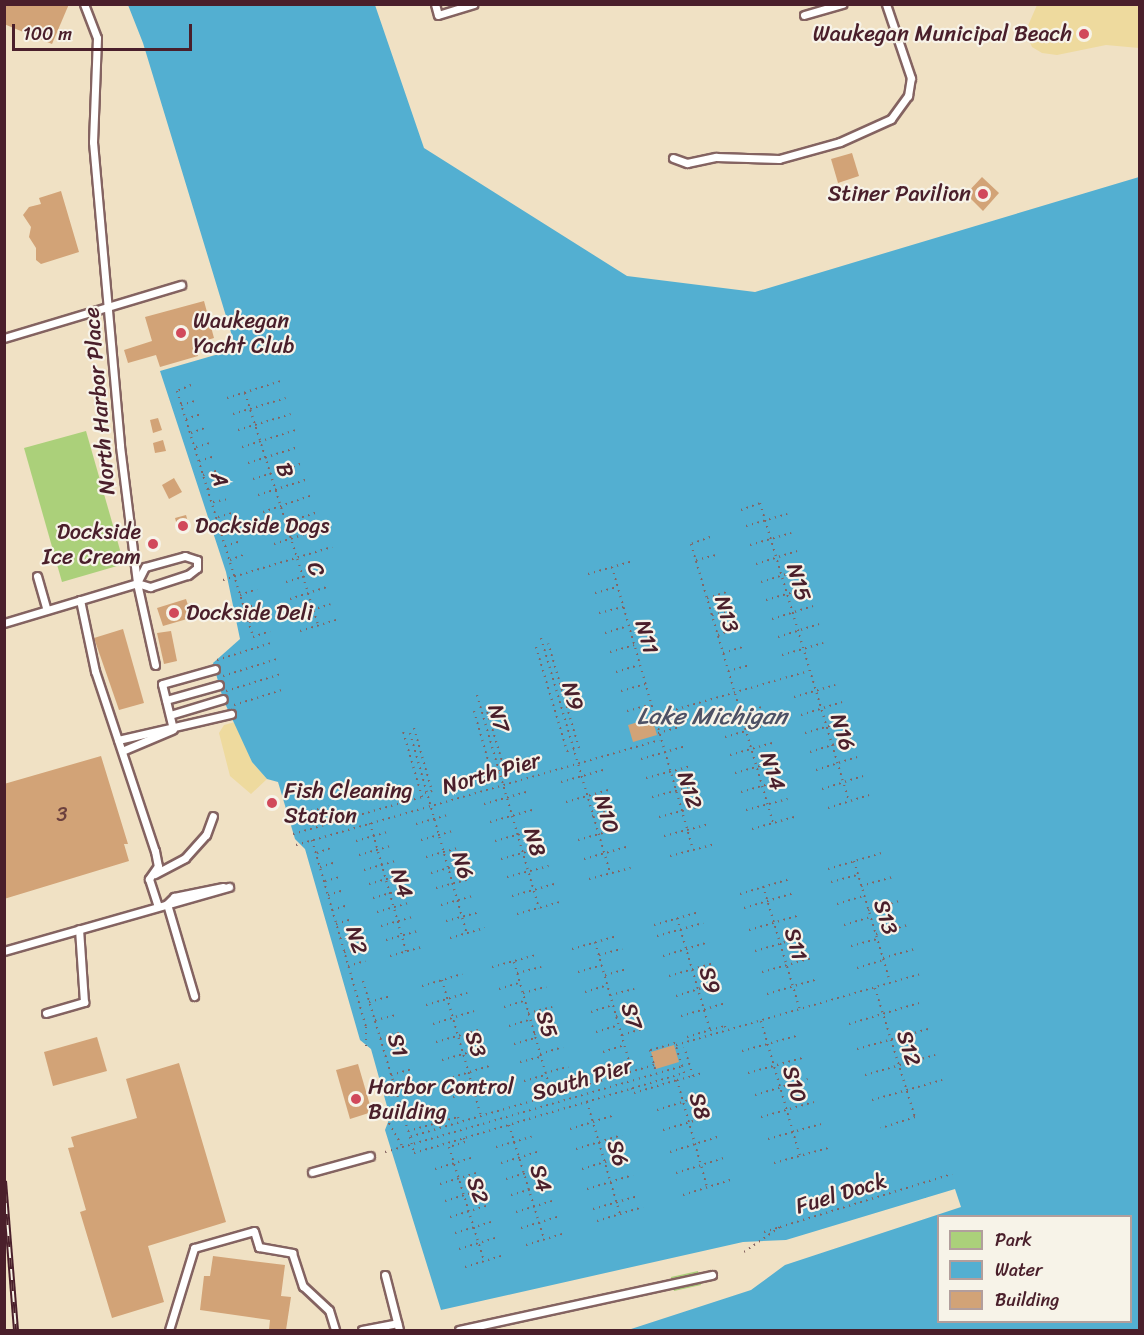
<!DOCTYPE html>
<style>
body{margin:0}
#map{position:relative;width:1144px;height:1335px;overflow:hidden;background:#f0e1c4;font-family:Sriracha,sans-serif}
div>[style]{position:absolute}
.green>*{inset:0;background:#abd07a}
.sand>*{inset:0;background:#eeda9e}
.water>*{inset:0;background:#53afd1}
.building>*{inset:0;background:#d2a377}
.path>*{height:2px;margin-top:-1px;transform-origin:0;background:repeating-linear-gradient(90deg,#846361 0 1.5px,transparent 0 6px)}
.roads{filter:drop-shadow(2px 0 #846361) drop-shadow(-2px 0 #846361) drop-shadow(0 2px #846361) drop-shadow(0 -2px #846361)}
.lane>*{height:7px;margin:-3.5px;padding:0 3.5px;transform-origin:3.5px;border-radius:3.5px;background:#fff}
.rail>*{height:6px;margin-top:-3px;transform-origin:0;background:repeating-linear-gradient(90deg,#f7f3e8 0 11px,#4a1f2b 0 22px);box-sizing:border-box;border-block:2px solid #4a1f2b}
.dots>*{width:16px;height:16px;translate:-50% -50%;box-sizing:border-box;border:3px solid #f7f3e8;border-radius:50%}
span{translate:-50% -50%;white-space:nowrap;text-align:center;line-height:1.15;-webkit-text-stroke:4.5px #f7f3e8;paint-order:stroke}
.number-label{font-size:20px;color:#6c403e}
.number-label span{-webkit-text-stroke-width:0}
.poi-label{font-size:22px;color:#4a1f2b}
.right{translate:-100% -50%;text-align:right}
.left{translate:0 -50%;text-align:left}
.street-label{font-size:22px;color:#4a1f2b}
.water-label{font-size:24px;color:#4d5165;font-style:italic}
.frame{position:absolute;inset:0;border:6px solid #4a1f2b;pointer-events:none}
.legend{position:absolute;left:937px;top:1215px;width:195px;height:108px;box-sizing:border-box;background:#f7f3e8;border:2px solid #b29e9c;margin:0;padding:8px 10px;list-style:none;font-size:18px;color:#4a1f2b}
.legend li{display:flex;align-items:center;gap:12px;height:30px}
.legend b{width:30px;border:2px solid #b29e9c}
.scale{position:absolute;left:12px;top:24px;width:180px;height:27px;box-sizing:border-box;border:3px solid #4a1f2b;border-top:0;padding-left:8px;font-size:18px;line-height:21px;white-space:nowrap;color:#4a1f2b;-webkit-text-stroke:4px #f7f3e8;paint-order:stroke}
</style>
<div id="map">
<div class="green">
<div style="clip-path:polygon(86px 431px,124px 564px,62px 582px,24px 448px)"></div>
<div style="clip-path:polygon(698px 1271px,701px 1285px,674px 1291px,671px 1277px)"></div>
</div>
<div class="sand">
<div style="clip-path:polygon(1037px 5px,1139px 5px,1139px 48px,1106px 45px,1057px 55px,1042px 53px,1032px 47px,1029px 40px,1027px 28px)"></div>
<div style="clip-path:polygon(235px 722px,252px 762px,267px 779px,251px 794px,230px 776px,219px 733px,224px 725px)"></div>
</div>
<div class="water">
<div style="clip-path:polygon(evenodd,128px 5px,375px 5px,424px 148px,627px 276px,755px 292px,1139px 177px,1139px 1330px,628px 1330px,751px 1290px,785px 1265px,961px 1207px,955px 1189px,786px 1240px,743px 1242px,441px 1310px,385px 1130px,390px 1117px,371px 1049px,360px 1040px,305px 849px,295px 839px,278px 782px,267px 779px,252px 762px,223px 699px,213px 663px,240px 639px,226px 572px,160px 371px,236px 349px,143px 43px,128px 5px,938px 1216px,1130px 1216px,1130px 1322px,938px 1322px,938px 1216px)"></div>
</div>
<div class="building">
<div style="clip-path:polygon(4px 4px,69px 4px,52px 44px,4px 24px)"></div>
<div style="clip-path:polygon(852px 153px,859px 176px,838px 183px,831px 159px)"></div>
<div style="clip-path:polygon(982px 177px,999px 193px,983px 211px,966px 194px)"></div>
<div style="clip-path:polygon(61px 191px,79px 252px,41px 264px,36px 260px,36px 248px,29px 237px,31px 227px,23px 215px,29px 207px,41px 204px,39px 198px)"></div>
<div style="clip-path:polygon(204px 301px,214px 338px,194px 344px,198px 356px,160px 367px,156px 355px,128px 363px,124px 350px,152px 341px,145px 317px)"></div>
<div style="clip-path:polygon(158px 418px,162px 430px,153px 433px,150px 420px)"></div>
<div style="clip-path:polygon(163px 440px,166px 451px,155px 453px,153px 443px)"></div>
<div style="clip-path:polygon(174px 478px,182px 492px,169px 499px,162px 485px)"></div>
<div style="clip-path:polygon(186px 515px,190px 529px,179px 532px,175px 518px)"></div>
<div style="clip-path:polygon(156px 537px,159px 546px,149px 549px,146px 540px)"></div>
<div style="clip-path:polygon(186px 599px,191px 614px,187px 619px,163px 626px,157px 608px)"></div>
<div style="clip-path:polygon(123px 629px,144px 703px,119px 710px,94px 638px)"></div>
<div style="clip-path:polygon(171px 631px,177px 661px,164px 664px,157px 633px)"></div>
<div style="clip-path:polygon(652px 718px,657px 735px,633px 742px,628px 725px)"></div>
<div style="clip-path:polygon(101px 756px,128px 844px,124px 844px,129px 861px,4px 899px,4px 784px)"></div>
<div style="clip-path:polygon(275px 797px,278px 806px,268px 809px,265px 800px)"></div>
<div style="clip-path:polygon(97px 1037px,107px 1071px,53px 1086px,44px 1052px)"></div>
<div style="clip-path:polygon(674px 1045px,679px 1062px,656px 1069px,651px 1052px)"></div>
<div style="clip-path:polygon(179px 1063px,226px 1222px,148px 1246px,164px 1302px,112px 1318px,80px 1212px,86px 1210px,68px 1148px,74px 1147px,71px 1137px,137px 1118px,126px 1079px)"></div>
<div style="clip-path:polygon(358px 1064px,372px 1112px,350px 1119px,336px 1070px)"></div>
<div style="clip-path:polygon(213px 1256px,285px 1265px,281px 1296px,291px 1297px,286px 1330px,269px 1330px,270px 1320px,200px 1310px,204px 1276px,210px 1276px)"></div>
</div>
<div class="path">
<div style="left:215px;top:321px;width:4px;rotate:76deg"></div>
<div style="left:216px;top:328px;width:5px;rotate:68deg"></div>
<div style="left:196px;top:345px;width:7px;rotate:74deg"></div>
<div style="left:191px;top:385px;width:15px;rotate:157deg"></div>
<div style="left:177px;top:391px;width:257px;rotate:72.8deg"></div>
<div style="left:253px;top:637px;width:18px;rotate:-19deg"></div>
<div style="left:245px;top:393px;width:243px;rotate:72.5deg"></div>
<div style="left:227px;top:398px;width:57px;rotate:-17.5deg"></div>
<div style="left:181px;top:405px;width:15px;rotate:-16deg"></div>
<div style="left:233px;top:414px;width:55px;rotate:-16.8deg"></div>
<div style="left:186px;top:419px;width:16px;rotate:-18deg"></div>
<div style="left:238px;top:430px;width:55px;rotate:-16.8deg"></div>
<div style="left:191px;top:433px;width:15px;rotate:-20deg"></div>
<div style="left:196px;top:447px;width:15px;rotate:-16deg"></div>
<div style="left:242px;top:447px;width:57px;rotate:-17.5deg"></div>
<div style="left:199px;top:461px;width:17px;rotate:-17deg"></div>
<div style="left:248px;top:463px;width:52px;rotate:-17.7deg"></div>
<div style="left:203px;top:475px;width:17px;rotate:-17deg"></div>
<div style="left:253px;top:479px;width:52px;rotate:-17.7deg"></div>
<div style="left:208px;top:489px;width:17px;rotate:-17deg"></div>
<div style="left:258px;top:495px;width:52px;rotate:-17.7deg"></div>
<div style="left:213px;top:502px;width:15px;rotate:-11deg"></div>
<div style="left:741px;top:510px;width:20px;rotate:-20deg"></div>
<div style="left:760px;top:503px;width:311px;rotate:73.4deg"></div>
<div style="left:263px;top:512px;width:53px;rotate:-18.8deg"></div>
<div style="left:218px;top:517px;width:15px;rotate:-16deg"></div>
<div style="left:746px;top:526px;width:43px;rotate:-16.3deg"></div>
<div style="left:268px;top:528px;width:52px;rotate:-17.7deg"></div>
<div style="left:222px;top:531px;width:16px;rotate:-15deg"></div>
<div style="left:710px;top:537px;width:20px;rotate:160deg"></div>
<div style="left:691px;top:544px;width:291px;rotate:73.6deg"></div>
<div style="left:274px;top:544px;width:52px;rotate:-17.7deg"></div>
<div style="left:750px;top:545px;width:43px;rotate:-16.3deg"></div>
<div style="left:225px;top:546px;width:17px;rotate:-17deg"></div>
<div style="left:230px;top:560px;width:17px;rotate:-21deg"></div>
<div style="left:696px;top:560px;width:21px;rotate:-14deg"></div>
<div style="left:756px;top:564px;width:43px;rotate:-17.6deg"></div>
<div style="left:612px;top:567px;width:293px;rotate:74deg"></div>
<div style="left:588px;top:574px;width:47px;rotate:-16.1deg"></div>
<div style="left:223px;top:580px;width:114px;rotate:-16.8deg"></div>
<div style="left:286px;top:582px;width:37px;rotate:-17deg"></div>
<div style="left:761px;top:582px;width:43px;rotate:-17.6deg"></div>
<div style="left:595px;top:593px;width:23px;rotate:-15deg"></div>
<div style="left:240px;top:595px;width:18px;rotate:-19deg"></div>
<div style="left:707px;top:598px;width:21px;rotate:-17deg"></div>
<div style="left:290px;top:599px;width:38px;rotate:-18deg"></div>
<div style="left:766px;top:600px;width:43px;rotate:-16.3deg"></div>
<div style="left:245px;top:608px;width:17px;rotate:-17deg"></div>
<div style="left:599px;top:613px;width:25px;rotate:-14deg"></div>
<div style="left:295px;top:615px;width:37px;rotate:-17deg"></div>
<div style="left:712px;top:615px;width:22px;rotate:-13deg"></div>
<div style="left:772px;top:619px;width:43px;rotate:-17.6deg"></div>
<div style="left:249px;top:622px;width:17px;rotate:-17deg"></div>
<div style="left:300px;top:631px;width:38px;rotate:-17deg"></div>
<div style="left:605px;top:633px;width:24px;rotate:-17deg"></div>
<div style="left:718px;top:635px;width:21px;rotate:-19deg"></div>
<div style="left:778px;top:637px;width:43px;rotate:-17.6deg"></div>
<div style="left:541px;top:638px;width:245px;rotate:73.6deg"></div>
<div style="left:536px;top:647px;width:109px;rotate:73.4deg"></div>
<div style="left:567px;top:751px;width:12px;rotate:-14deg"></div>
<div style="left:579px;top:748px;width:109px;rotate:-106.4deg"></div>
<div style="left:610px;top:652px;width:25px;rotate:-16deg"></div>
<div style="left:723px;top:653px;width:21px;rotate:-17deg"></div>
<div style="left:782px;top:655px;width:43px;rotate:-16.3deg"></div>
<div style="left:217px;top:660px;width:57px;rotate:-17.5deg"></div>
<div style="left:728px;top:671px;width:23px;rotate:-15deg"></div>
<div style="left:616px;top:672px;width:24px;rotate:-17deg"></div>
<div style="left:223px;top:676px;width:57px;rotate:-17.5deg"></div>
<div style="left:226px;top:691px;width:58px;rotate:-17.2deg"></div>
<div style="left:621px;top:691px;width:25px;rotate:-16deg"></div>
<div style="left:477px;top:695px;width:222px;rotate:73.8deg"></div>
<div style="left:794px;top:697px;width:43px;rotate:-16.3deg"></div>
<div style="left:234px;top:705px;width:53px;rotate:-17.4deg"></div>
<div style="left:474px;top:711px;width:66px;rotate:74.1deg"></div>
<div style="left:492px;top:774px;width:13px;rotate:-13deg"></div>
<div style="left:505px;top:771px;width:66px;rotate:-106.8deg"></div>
<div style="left:627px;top:711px;width:24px;rotate:-15deg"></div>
<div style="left:801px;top:715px;width:43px;rotate:-17.6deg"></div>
<div style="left:653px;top:716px;width:162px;rotate:-16.1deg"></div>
<div style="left:719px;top:719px;width:45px;rotate:-15.6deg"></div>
<div style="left:414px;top:728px;width:66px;rotate:74.1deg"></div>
<div style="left:432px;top:791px;width:11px;rotate:165deg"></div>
<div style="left:410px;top:733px;width:209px;rotate:74.2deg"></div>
<div style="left:658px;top:733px;width:23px;rotate:-15deg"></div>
<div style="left:805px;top:733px;width:43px;rotate:-16.3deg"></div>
<div style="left:725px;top:737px;width:44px;rotate:-15.9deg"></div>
<div style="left:810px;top:752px;width:43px;rotate:-17.6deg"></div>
<div style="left:730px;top:755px;width:44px;rotate:-15.9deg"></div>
<div style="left:641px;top:759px;width:47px;rotate:-16.1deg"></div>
<div style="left:816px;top:770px;width:43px;rotate:-17.6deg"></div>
<div style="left:735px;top:773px;width:44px;rotate:-15.9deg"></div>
<div style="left:646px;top:778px;width:47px;rotate:-14.9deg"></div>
<div style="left:561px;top:782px;width:44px;rotate:-15.9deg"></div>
<div style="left:822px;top:789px;width:43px;rotate:-17.6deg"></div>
<div style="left:741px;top:792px;width:43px;rotate:-16.3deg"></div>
<div style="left:652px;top:797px;width:48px;rotate:-14.6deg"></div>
<div style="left:566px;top:802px;width:44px;rotate:-15.9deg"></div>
<div style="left:484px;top:804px;width:44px;rotate:-15.9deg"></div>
<div style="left:828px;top:808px;width:43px;rotate:-17.6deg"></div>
<div style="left:746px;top:810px;width:43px;rotate:-14.7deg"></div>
<div style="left:592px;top:816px;width:23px;rotate:-18deg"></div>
<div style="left:288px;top:817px;width:42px;rotate:-15deg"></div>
<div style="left:659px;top:817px;width:47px;rotate:-14.9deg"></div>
<div style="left:490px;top:822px;width:44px;rotate:-15.9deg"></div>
<div style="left:370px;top:823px;width:133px;rotate:74.3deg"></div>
<div style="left:416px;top:824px;width:35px;rotate:-16deg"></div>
<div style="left:752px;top:829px;width:44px;rotate:-15.9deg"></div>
<div style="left:293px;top:834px;width:134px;rotate:-16deg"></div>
<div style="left:422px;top:797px;width:69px;rotate:-106.1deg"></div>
<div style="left:664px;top:836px;width:47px;rotate:-14.9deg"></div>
<div style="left:312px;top:840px;width:195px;rotate:73.9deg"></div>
<div style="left:366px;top:1027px;width:23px;rotate:90deg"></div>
<div style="left:421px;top:840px;width:35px;rotate:-16deg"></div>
<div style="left:578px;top:840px;width:44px;rotate:-15.9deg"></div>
<div style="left:356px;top:841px;width:33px;rotate:-16deg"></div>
<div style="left:495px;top:841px;width:45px;rotate:-15.6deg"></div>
<div style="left:296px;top:845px;width:378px;rotate:-16.1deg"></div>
<div style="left:317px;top:853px;width:15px;rotate:-20deg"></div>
<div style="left:359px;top:855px;width:33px;rotate:-16deg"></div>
<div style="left:670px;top:856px;width:47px;rotate:-14.9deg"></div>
<div style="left:426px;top:857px;width:35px;rotate:-16deg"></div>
<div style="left:501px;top:859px;width:45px;rotate:-15.6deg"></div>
<div style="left:584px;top:859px;width:44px;rotate:-15.9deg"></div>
<div style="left:854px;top:861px;width:126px;rotate:73.4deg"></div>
<div style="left:320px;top:867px;width:17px;rotate:-17deg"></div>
<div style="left:828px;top:869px;width:59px;rotate:-16.6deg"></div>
<div style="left:364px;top:870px;width:33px;rotate:-16deg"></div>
<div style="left:431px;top:873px;width:35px;rotate:-16deg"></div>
<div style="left:507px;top:877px;width:43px;rotate:-14.7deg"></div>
<div style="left:589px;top:879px;width:43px;rotate:-14.7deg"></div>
<div style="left:325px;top:881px;width:16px;rotate:-15deg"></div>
<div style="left:831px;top:882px;width:27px;rotate:-15deg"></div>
<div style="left:369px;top:884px;width:32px;rotate:-16deg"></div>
<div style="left:763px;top:886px;width:129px;rotate:73.4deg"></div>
<div style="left:861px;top:886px;width:32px;rotate:-16deg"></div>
<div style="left:436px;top:888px;width:35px;rotate:-15deg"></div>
<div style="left:740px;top:894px;width:52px;rotate:-16.7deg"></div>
<div style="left:328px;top:895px;width:17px;rotate:-17deg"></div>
<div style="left:512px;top:896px;width:44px;rotate:-15.9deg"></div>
<div style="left:373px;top:898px;width:32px;rotate:-16deg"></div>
<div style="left:837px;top:904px;width:27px;rotate:-17deg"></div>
<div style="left:441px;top:905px;width:35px;rotate:-16deg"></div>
<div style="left:744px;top:908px;width:52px;rotate:-16.7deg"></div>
<div style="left:332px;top:910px;width:17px;rotate:-17deg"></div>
<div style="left:868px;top:910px;width:33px;rotate:-16deg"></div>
<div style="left:377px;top:912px;width:33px;rotate:-16deg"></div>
<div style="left:517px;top:914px;width:45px;rotate:-15.6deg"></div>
<div style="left:677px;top:918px;width:117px;rotate:73.6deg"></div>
<div style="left:710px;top:1030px;width:16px;rotate:-15deg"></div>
<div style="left:725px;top:1026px;width:4px;rotate:76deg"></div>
<div style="left:446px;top:921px;width:35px;rotate:-15deg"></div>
<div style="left:336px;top:924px;width:17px;rotate:-17deg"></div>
<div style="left:654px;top:925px;width:47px;rotate:-16.1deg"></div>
<div style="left:844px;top:925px;width:27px;rotate:-17deg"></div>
<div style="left:381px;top:926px;width:33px;rotate:-16deg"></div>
<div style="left:749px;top:930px;width:53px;rotate:-16.4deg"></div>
<div style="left:876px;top:934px;width:32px;rotate:-16deg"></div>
<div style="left:657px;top:936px;width:48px;rotate:-15.8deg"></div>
<div style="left:340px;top:938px;width:17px;rotate:-13deg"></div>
<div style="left:450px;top:938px;width:36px;rotate:-16deg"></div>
<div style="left:386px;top:940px;width:32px;rotate:-16deg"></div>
<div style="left:595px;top:942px;width:128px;rotate:74.1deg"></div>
<div style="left:630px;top:1065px;width:28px;rotate:162deg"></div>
<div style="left:603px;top:1074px;width:5px;rotate:79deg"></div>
<div style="left:851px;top:946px;width:27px;rotate:-15deg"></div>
<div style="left:572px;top:949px;width:47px;rotate:-16.1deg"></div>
<div style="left:755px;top:951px;width:53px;rotate:-16.4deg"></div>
<div style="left:344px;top:952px;width:17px;rotate:-13deg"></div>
<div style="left:599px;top:955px;width:24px;rotate:-15deg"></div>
<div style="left:390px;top:956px;width:32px;rotate:-16deg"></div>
<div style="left:663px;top:956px;width:48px;rotate:-16.9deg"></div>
<div style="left:883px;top:958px;width:32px;rotate:-16deg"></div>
<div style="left:514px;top:962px;width:138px;rotate:74.1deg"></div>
<div style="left:348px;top:966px;width:18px;rotate:-16deg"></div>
<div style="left:492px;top:967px;width:46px;rotate:-15.3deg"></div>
<div style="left:857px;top:968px;width:27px;rotate:-17deg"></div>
<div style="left:578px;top:972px;width:25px;rotate:-16deg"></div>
<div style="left:762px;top:972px;width:52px;rotate:-15.6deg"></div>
<div style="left:517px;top:973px;width:25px;rotate:-14deg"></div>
<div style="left:605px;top:975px;width:23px;rotate:-15deg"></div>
<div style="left:669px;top:976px;width:47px;rotate:-16.1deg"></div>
<div style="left:442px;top:980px;width:141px;rotate:74deg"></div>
<div style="left:363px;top:981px;width:157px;rotate:73.3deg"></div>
<div style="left:408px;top:1131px;width:52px;rotate:-15.6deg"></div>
<div style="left:458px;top:1117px;width:5px;rotate:68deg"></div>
<div style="left:422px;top:986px;width:42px;rotate:-16.7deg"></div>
<div style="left:875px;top:988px;width:135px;rotate:72.8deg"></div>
<div style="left:915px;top:1117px;width:36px;rotate:162deg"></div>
<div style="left:499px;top:989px;width:21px;rotate:-17deg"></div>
<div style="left:585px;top:992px;width:24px;rotate:-17deg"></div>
<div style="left:523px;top:993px;width:24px;rotate:-15deg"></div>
<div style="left:767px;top:994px;width:53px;rotate:-16.4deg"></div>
<div style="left:610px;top:995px;width:25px;rotate:-14deg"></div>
<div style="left:676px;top:996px;width:47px;rotate:-17.3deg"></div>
<div style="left:369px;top:1002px;width:23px;rotate:-15deg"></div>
<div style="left:426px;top:1005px;width:43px;rotate:-16.3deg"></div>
<div style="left:504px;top:1007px;width:21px;rotate:-17deg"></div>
<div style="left:591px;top:1012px;width:23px;rotate:-18deg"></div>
<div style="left:528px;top:1013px;width:25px;rotate:-14deg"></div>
<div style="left:616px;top:1016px;width:24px;rotate:-17deg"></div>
<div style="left:681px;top:1016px;width:47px;rotate:-16.1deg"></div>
<div style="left:375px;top:1020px;width:22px;rotate:-13deg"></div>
<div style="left:761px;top:1021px;width:141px;rotate:73.9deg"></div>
<div style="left:433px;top:1024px;width:43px;rotate:-17.6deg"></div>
<div style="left:849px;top:1024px;width:73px;rotate:-16.7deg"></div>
<div style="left:509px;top:1026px;width:21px;rotate:-17deg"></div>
<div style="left:596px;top:1032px;width:24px;rotate:-17deg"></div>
<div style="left:534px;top:1034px;width:25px;rotate:-16deg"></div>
<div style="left:622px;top:1035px;width:24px;rotate:-17deg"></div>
<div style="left:687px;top:1037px;width:24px;rotate:-17deg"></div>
<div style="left:380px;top:1038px;width:23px;rotate:-15deg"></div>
<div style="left:436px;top:1042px;width:44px;rotate:-15.9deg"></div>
<div style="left:514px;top:1044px;width:22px;rotate:-16deg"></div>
<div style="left:676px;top:1045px;width:254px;rotate:-16.2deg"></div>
<div style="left:857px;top:1049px;width:74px;rotate:-15.7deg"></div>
<div style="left:742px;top:1051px;width:56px;rotate:-15.5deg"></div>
<div style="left:603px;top:1052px;width:23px;rotate:-18deg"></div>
<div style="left:540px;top:1054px;width:24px;rotate:-17deg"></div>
<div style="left:385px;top:1056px;width:23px;rotate:-13deg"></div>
<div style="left:442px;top:1060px;width:44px;rotate:-15.9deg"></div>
<div style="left:520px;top:1062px;width:21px;rotate:-14deg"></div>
<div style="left:654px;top:1065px;width:254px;rotate:163.6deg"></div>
<div style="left:410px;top:1137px;width:16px;rotate:76deg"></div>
<div style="left:414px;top:1153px;width:282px;rotate:-16.5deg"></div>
<div style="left:684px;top:1073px;width:7px;rotate:-106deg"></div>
<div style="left:545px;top:1073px;width:24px;rotate:-15deg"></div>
<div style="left:748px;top:1073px;width:56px;rotate:-15.5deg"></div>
<div style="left:391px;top:1075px;width:22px;rotate:-16deg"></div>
<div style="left:865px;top:1075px;width:73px;rotate:-15.9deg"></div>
<div style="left:693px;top:1076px;width:9px;rotate:-18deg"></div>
<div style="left:447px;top:1079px;width:44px;rotate:-17.2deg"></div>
<div style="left:677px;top:1080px;width:16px;rotate:-14deg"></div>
<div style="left:693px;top:1076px;width:30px;rotate:-107deg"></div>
<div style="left:524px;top:1081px;width:22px;rotate:-16deg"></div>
<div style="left:369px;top:1086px;width:7px;rotate:-16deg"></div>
<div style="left:632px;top:1088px;width:5px;rotate:68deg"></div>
<div style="left:634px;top:1093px;width:45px;rotate:-16.8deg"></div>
<div style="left:677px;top:1080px;width:111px;rotate:74.3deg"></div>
<div style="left:396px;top:1093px;width:22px;rotate:-16deg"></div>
<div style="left:755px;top:1095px;width:55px;rotate:-16.8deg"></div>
<div style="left:453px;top:1097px;width:44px;rotate:-15.9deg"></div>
<div style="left:872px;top:1100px;width:73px;rotate:-15.9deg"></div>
<div style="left:587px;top:1102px;width:117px;rotate:73.6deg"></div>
<div style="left:657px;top:1110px;width:53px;rotate:-17.4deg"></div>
<div style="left:402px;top:1112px;width:20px;rotate:-18deg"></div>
<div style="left:761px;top:1117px;width:55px;rotate:-15.8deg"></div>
<div style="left:386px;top:1118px;width:32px;rotate:60deg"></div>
<div style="left:509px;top:1125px;width:119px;rotate:72.9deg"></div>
<div style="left:570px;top:1129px;width:47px;rotate:-17.3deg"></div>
<div style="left:663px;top:1130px;width:53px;rotate:-16.4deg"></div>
<div style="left:464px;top:1138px;width:4px;rotate:76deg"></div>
<div style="left:465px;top:1142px;width:17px;rotate:163deg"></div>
<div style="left:449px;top:1147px;width:119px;rotate:72.9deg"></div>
<div style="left:768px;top:1139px;width:55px;rotate:-15.8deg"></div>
<div style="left:496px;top:1147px;width:37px;rotate:-16deg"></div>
<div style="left:576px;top:1149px;width:48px;rotate:-16.9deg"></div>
<div style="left:385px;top:1152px;width:309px;rotate:-16.1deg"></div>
<div style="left:682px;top:1066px;width:24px;rotate:-107deg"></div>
<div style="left:675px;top:1043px;width:26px;rotate:164deg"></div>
<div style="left:650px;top:1050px;width:24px;rotate:75deg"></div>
<div style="left:670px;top:1152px;width:52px;rotate:-17.7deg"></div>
<div style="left:501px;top:1163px;width:38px;rotate:-17deg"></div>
<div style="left:774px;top:1163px;width:56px;rotate:-15.5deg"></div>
<div style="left:435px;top:1169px;width:38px;rotate:-17deg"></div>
<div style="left:582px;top:1169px;width:47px;rotate:-17.3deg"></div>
<div style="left:676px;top:1173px;width:53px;rotate:-17.4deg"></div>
<div style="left:506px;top:1179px;width:38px;rotate:-17deg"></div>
<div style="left:440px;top:1184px;width:38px;rotate:-17deg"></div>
<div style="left:587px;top:1189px;width:48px;rotate:-16.9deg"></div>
<div style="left:511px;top:1195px;width:37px;rotate:-16deg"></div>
<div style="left:683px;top:1195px;width:52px;rotate:-17.7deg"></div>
<div style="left:445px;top:1201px;width:38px;rotate:-17deg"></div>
<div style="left:593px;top:1209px;width:47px;rotate:-16.1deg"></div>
<div style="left:516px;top:1212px;width:38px;rotate:-17deg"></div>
<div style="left:450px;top:1217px;width:38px;rotate:-17deg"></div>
<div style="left:597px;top:1221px;width:48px;rotate:-16.9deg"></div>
<div style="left:521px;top:1228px;width:38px;rotate:-17deg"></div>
<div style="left:764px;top:1232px;width:17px;rotate:-17deg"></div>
<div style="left:455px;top:1233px;width:38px;rotate:-17deg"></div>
<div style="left:526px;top:1245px;width:38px;rotate:-17deg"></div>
<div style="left:459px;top:1249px;width:39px;rotate:-17deg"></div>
<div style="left:744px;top:1252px;width:44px;rotate:-34.8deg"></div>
<div style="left:780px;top:1227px;width:180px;rotate:-17.1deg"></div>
<div style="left:465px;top:1267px;width:38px;rotate:-17deg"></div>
</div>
<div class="roads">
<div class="lane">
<div style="left:84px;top:4px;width:36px;rotate:69deg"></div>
<div style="left:97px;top:38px;width:104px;rotate:92.2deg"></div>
<div style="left:93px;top:142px;width:305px;rotate:84.9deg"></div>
<div style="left:120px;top:446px;width:138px;rotate:82.9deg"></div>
<div style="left:137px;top:583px;width:84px;rotate:77.6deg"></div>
<div style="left:435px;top:4px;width:11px;rotate:75deg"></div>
<div style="left:438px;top:15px;width:37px;rotate:-17deg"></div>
<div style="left:804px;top:15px;width:40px;rotate:-16deg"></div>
<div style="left:673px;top:158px;width:15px;rotate:20deg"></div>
<div style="left:687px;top:163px;width:30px;rotate:-12deg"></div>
<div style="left:716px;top:157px;width:63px;rotate:1.8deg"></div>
<div style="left:779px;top:159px;width:63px;rotate:-15.6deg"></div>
<div style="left:840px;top:142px;width:56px;rotate:-24.3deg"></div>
<div style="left:891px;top:119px;width:29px;rotate:-54deg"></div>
<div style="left:908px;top:96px;width:18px;rotate:-81deg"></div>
<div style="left:911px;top:78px;width:78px;rotate:-108.7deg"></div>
<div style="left:4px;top:338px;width:185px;rotate:-16.7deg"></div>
<div style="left:37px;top:576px;width:35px;rotate:74deg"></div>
<div style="left:80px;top:600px;width:73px;rotate:78.1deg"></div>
<div style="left:95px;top:671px;width:190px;rotate:71.6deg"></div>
<div style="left:155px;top:851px;width:15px;rotate:79deg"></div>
<div style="left:158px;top:866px;width:16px;rotate:125deg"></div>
<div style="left:149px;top:879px;width:28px;rotate:72deg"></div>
<div style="left:4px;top:623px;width:139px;rotate:-16.7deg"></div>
<div style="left:137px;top:583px;width:14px;rotate:17deg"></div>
<div style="left:150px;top:587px;width:40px;rotate:-18deg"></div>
<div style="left:188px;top:575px;width:11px;rotate:-38deg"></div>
<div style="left:197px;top:568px;width:8px;rotate:-90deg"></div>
<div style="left:197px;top:560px;width:13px;rotate:-162deg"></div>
<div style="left:185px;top:556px;width:41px;rotate:164.6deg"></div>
<div style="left:145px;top:567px;width:18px;rotate:117deg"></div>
<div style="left:166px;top:700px;width:55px;rotate:-15.8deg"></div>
<div style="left:170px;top:715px;width:55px;rotate:-16.8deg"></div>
<div style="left:173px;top:729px;width:46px;rotate:-103.7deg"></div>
<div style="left:162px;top:684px;width:55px;rotate:-15.8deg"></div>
<div style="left:118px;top:740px;width:116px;rotate:-13deg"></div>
<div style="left:122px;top:751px;width:54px;rotate:-22.8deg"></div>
<div style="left:155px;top:874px;width:34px;rotate:-28deg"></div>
<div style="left:185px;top:858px;width:31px;rotate:-48deg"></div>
<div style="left:206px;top:835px;width:20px;rotate:-70deg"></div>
<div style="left:167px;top:904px;width:96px;rotate:73.6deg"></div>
<div style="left:167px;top:904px;width:10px;rotate:-45deg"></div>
<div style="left:174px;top:897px;width:50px;rotate:-11.5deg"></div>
<div style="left:4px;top:951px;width:234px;rotate:-15.9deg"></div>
<div style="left:46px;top:1013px;width:40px;rotate:-16deg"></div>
<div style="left:84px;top:1002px;width:73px;rotate:-93.9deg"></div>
<div style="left:312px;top:1172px;width:60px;rotate:-15.4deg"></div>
<div style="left:385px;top:1275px;width:57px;rotate:75.7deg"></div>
<div style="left:169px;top:1330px;width:86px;rotate:-73deg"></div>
<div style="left:194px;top:1248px;width:62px;rotate:-15.8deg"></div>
<div style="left:254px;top:1231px;width:17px;rotate:73deg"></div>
<div style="left:259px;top:1247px;width:34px;rotate:10deg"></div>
<div style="left:292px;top:1253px;width:35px;rotate:72deg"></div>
<div style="left:303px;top:1286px;width:35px;rotate:43deg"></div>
<div style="left:329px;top:1310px;width:21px;rotate:73deg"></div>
<div style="left:362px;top:1330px;width:36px;rotate:-11deg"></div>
<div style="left:459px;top:1330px;width:259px;rotate:-12.3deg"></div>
</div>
</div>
<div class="rail">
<div style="left:4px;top:1181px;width:149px;rotate:85.4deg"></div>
</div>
<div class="dots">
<div style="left:1084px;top:34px;background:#d1495b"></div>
<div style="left:983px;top:194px;background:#d1495b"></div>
<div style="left:181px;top:333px;background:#d1495b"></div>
<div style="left:183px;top:526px;background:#d1495b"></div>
<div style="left:153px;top:544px;background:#d1495b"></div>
<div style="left:174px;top:613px;background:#d1495b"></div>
<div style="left:272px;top:803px;background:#d1495b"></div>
<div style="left:356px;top:1099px;background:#d1495b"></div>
</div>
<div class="number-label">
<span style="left:62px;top:814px">3</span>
</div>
<div class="poi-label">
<span class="right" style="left:1072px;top:34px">Waukegan Municipal Beach</span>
<span class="right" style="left:971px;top:194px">Stiner Pavilion</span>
<span class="left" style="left:193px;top:333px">Waukegan<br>Yacht Club</span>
<span class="left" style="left:195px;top:526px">Dockside Dogs</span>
<span class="right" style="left:141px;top:544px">Dockside<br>Ice Cream</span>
<span class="left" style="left:186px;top:613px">Dockside Deli</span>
<span class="left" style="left:284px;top:803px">Fish Cleaning<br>Station</span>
<span class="left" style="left:368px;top:1099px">Harbor Control<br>Building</span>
</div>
<div class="street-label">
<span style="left:99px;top:401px;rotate:-95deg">North Harbor Place</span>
<span style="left:285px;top:470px;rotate:73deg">B</span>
<span style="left:220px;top:479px;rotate:73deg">A</span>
<span style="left:316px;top:569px;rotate:72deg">C</span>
<span style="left:799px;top:582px;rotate:74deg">N15</span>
<span style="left:727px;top:614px;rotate:74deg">N13</span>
<span style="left:647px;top:637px;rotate:74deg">N11</span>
<span style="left:573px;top:696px;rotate:74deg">N9</span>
<span style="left:499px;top:718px;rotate:74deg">N7</span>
<span style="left:843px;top:732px;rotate:73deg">N16</span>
<span style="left:773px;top:771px;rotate:73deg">N14</span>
<span style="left:491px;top:773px;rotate:-16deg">North Pier</span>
<span style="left:690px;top:790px;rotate:73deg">N12</span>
<span style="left:607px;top:814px;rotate:74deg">N10</span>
<span style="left:535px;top:842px;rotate:74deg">N8</span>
<span style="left:463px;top:865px;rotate:73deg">N6</span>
<span style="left:402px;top:883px;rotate:74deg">N4</span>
<span style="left:886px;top:917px;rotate:73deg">S13</span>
<span style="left:357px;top:940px;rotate:74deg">N2</span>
<span style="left:796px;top:944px;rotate:74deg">S11</span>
<span style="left:710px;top:980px;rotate:74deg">S9</span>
<span style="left:632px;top:1016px;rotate:74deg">S7</span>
<span style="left:547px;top:1024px;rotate:74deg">S5</span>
<span style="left:476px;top:1044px;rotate:74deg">S3</span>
<span style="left:398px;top:1045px;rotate:73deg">S1</span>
<span style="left:909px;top:1048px;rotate:73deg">S12</span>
<span style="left:582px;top:1079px;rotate:-16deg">South Pier</span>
<span style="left:795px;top:1084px;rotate:74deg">S10</span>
<span style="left:700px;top:1106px;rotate:74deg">S8</span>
<span style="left:618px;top:1153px;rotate:73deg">S6</span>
<span style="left:541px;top:1178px;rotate:73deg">S4</span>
<span style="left:478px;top:1190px;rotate:73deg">S2</span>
<span style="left:841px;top:1193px;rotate:-17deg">Fuel Dock</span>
</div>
<div class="water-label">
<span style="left:712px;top:717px">Lake Michigan</span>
</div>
<div class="frame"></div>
<ul class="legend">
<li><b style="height:16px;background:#abd07a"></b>Park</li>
<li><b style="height:16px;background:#53afd1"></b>Water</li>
<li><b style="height:16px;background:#d2a377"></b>Building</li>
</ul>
<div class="scale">100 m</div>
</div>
